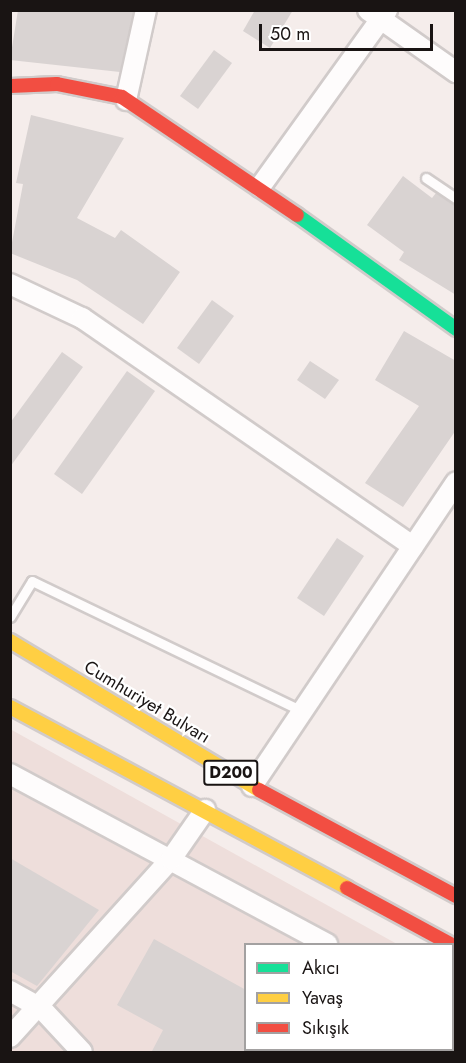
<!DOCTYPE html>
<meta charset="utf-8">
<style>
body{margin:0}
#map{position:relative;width:466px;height:1063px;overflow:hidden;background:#f5edeb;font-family:Jost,sans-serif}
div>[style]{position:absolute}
.built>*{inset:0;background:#eededb}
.building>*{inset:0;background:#d9d3d2}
.roads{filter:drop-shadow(2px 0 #d1cbca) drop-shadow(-2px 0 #d1cbca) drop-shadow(0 2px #d1cbca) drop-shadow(0 -2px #d1cbca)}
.lane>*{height:9px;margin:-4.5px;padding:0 4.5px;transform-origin:4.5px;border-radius:4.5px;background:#fefcfc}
.street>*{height:20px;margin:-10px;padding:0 10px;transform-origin:10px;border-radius:10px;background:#fefcfc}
.fast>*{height:14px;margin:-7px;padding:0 7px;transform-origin:7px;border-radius:7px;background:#16e098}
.slow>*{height:14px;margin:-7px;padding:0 7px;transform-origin:7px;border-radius:7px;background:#ffcf43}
.jam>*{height:14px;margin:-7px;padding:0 7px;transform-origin:7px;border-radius:7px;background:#f24e42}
span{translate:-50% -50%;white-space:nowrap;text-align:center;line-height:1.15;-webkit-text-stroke:4.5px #fff;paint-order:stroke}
.shield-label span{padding:2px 4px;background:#fff;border:2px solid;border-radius:4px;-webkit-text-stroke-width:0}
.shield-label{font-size:16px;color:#191413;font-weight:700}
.street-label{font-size:18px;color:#191413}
.frame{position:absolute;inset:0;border:12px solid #191413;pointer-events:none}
.legend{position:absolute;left:244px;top:943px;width:210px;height:108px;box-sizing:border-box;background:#fff;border:2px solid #a3a1a1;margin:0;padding:8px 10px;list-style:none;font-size:18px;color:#191413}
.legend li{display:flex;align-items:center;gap:12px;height:30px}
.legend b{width:30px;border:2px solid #a3a1a1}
.scale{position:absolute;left:259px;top:24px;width:174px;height:27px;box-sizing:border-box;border:3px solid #191413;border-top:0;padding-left:8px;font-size:18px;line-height:21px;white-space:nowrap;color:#191413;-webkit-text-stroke:4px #fff;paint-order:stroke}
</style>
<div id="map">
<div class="built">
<div style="clip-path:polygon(10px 729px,397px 944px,246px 944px,246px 1050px,452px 1050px,453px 975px,455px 1052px,11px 1052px)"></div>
</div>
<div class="building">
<div style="clip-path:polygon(18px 10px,134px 10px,120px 72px,10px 60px)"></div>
<div style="clip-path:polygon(255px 10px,293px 10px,270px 48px,243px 31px)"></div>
<div style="clip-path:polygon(214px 50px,232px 63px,198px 109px,180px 96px)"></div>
<div style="clip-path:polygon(31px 115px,124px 138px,77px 218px,115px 238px,121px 230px,180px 272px,143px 324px,77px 280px,10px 253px,23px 184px,16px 183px)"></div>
<div style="clip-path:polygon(403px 176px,432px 198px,436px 193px,456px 205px,456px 295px,399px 260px,404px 252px,367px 225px)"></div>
<div style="clip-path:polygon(212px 300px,234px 316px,199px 364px,177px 348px)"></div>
<div style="clip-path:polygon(404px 331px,456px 361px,456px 430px,403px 507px,365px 483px,419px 406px,375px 380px)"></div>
<div style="clip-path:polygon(62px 352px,83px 367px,10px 467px,10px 423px)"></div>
<div style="clip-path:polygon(310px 361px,339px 380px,325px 399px,297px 380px)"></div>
<div style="clip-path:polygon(127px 371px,155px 391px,82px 494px,54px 474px)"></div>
<div style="clip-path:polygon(337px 538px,364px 556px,324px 616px,297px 598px)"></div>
<div style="clip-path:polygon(10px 858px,99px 910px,37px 986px,10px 971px)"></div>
<div style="clip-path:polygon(154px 939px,246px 990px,246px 1053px,151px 1053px,163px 1030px,117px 1005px)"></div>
</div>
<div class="roads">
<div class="lane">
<div style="left:426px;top:178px;width:36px;rotate:34deg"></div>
<div style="left:10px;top:617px;width:42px;rotate:-58.6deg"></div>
<div style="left:32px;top:581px;width:300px;rotate:25.7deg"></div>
</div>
<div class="street">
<div style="left:368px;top:10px;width:108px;rotate:35.2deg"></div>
<div style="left:126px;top:100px;width:92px;rotate:-77.5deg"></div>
<div style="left:260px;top:187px;width:218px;rotate:-54.3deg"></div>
<div style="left:10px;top:284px;width:80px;rotate:25.3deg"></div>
<div style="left:82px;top:318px;width:402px;rotate:34.6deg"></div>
<div style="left:10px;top:774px;width:360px;rotate:28.2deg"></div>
<div style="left:252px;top:786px;width:366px;rotate:-56.1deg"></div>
<div style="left:10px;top:991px;width:35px;rotate:29deg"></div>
<div style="left:41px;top:1008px;width:60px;rotate:47deg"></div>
<div style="left:452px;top:1014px;width:4px;rotate:14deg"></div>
<div style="left:10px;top:1037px;width:240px;rotate:-47.9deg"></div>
<div style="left:171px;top:859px;width:60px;rotate:-55.2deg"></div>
</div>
<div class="fast">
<div style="left:297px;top:215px;width:196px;rotate:35.6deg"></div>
</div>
<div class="slow">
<div style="left:10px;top:641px;width:290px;rotate:30.9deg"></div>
<div style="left:10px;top:707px;width:383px;rotate:28.2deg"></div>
</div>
<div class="jam">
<div style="left:10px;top:86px;width:47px;rotate:-2.4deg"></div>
<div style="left:57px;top:84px;width:66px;rotate:11.3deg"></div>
<div style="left:122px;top:97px;width:211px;rotate:34deg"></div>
<div style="left:259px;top:790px;width:224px;rotate:28.3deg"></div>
<div style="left:347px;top:888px;width:117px;rotate:28.5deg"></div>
</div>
</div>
<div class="shield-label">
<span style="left:231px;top:773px">D200</span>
</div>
<div class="street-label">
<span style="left:147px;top:702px;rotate:31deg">Cumhuriyet Bulvarı</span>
</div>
<div class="frame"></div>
<ul class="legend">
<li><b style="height:8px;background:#16e098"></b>Akıcı</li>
<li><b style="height:8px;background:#ffcf43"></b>Yavaş</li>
<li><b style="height:8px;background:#f24e42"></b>Sıkışık</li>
</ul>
<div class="scale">50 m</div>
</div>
